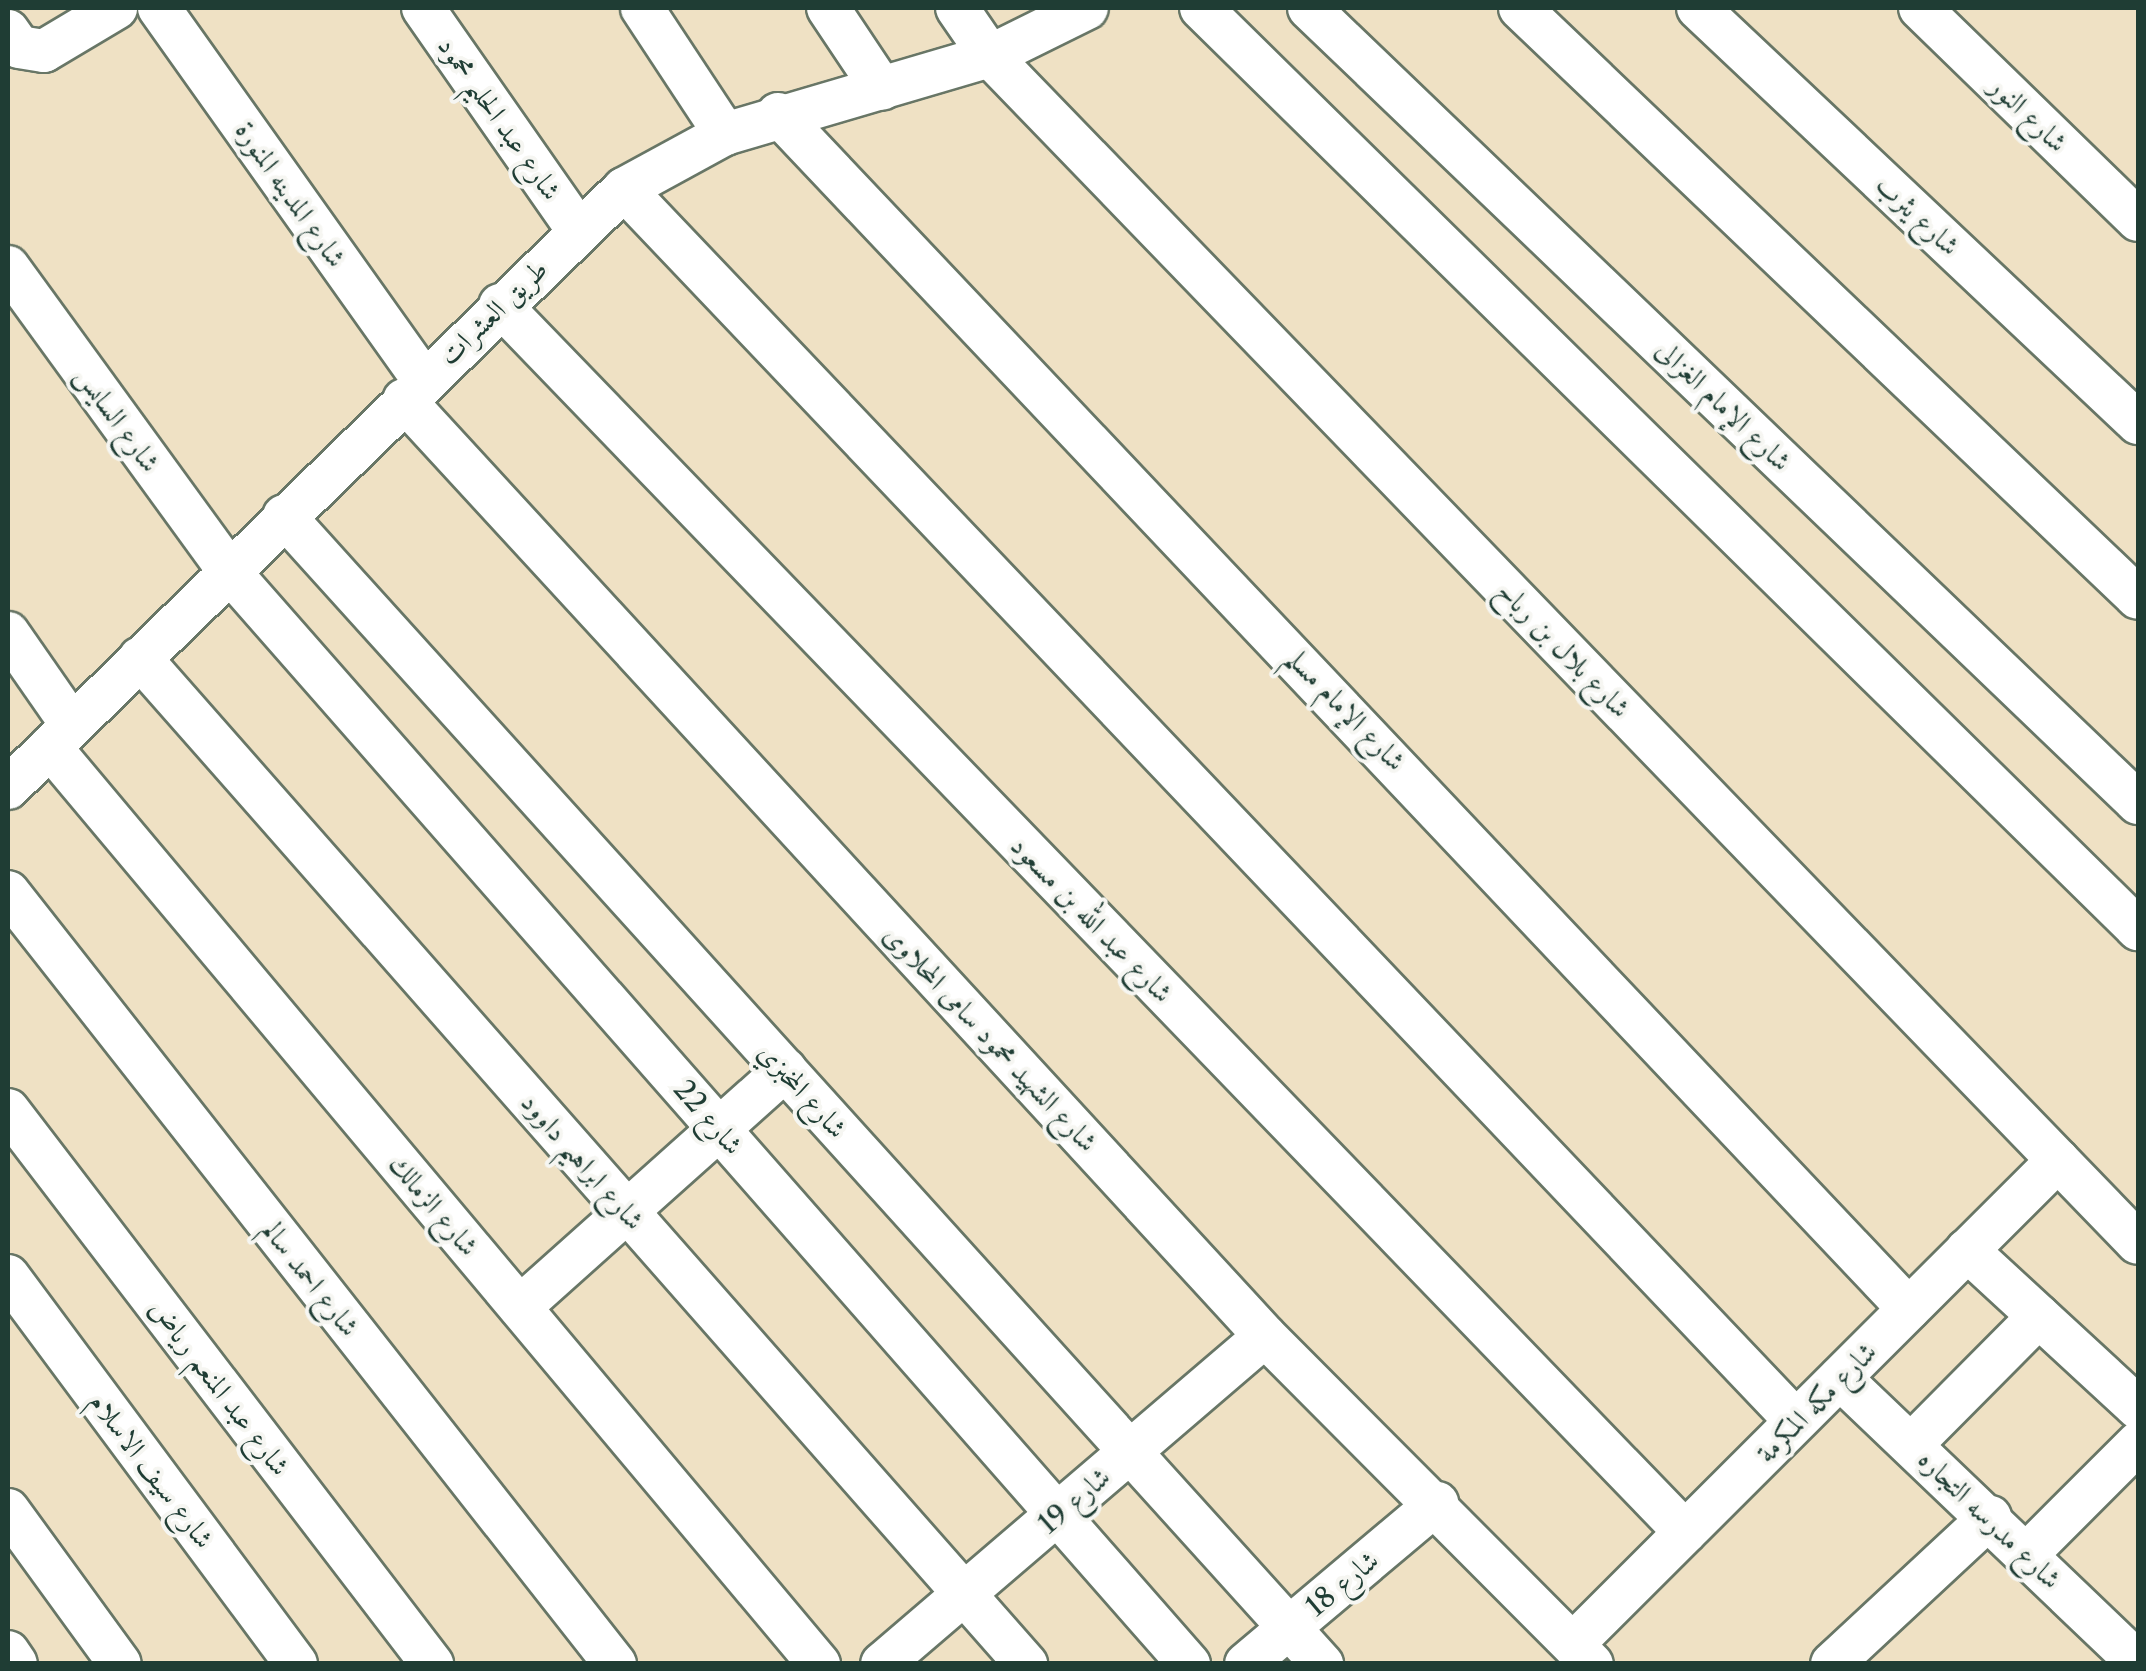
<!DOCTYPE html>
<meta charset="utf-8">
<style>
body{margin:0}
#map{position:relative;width:2146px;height:1671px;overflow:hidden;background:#efe1c4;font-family:"Libre Caslon Text",Amiri,serif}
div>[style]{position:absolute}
.roads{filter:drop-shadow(2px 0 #687666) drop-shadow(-2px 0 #687666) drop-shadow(0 2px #687666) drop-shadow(0 -2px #687666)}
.street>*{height:42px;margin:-21px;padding:0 21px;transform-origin:21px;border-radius:21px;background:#fff}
span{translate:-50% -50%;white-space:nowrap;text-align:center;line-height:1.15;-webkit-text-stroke:8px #f6f6f2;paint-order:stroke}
.street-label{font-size:28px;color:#1f3d34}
.frame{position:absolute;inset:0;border:10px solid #1f3d34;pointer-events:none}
</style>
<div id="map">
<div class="roads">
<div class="street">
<div style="left:159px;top:8px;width:456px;rotate:54.6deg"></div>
<div style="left:423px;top:8px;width:269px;rotate:55.1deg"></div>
<div style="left:642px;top:8px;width:151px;rotate:56.6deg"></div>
<div style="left:828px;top:8px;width:97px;rotate:56.3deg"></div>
<div style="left:957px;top:8px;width:58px;rotate:55.5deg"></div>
<div style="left:990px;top:56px;width:1651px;rotate:45.96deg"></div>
<div style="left:1201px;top:8px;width:1314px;rotate:44.51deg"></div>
<div style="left:1309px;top:8px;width:1149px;rotate:43.8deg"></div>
<div style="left:1520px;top:8px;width:854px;rotate:43.67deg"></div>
<div style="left:1698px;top:8px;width:605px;rotate:43.33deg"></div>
<div style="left:1920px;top:8px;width:304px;rotate:44.2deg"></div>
<div style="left:8px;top:31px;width:19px;rotate:55deg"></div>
<div style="left:19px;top:47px;width:25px;rotate:9deg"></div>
<div style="left:44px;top:51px;width:84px;rotate:-30.8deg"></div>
<div style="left:778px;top:114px;width:1645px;rotate:46.58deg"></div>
<div style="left:624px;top:189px;width:1700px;rotate:46.43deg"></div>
<div style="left:8px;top:267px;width:376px;rotate:54deg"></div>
<div style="left:229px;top:571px;width:1455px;rotate:48.71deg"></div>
<div style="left:500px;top:305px;width:1706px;rotate:46deg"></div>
<div style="left:404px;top:400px;width:1272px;rotate:47.39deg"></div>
<div style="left:1265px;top:1336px;width:463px;rotate:45.1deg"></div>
<div style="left:284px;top:516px;width:1548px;rotate:47.88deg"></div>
<div style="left:8px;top:633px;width:112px;rotate:55.2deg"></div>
<div style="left:140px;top:658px;width:1341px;rotate:48.63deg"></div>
<div style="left:50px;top:747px;width:1197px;rotate:50.02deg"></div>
<div style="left:8px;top:788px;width:859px;rotate:-44.2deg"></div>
<div style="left:624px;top:189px;width:115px;rotate:-28.6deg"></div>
<div style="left:725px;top:134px;width:276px;rotate:-16.4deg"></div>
<div style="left:990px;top:56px;width:108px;rotate:-26.3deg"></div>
<div style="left:8px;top:892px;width:982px;rotate:51.82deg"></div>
<div style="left:8px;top:1110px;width:698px;rotate:52.57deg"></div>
<div style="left:1967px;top:1250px;width:233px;rotate:42.7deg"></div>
<div style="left:8px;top:1276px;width:483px;rotate:53.4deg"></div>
<div style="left:520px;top:1307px;width:356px;rotate:-41.8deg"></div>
<div style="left:1840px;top:1378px;width:412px;rotate:43.7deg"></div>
<div style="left:1912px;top:1444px;width:180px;rotate:-45.2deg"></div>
<div style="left:8px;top:1510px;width:190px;rotate:54deg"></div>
<div style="left:2027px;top:1554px;width:157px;rotate:-45deg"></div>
<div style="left:1573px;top:1644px;width:685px;rotate:-44.94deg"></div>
<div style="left:8px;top:1652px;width:14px;rotate:56deg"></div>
<div style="left:882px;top:1664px;width:504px;rotate:-40.58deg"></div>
<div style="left:1246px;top:1664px;width:250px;rotate:-40.1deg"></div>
<div style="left:1832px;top:1664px;width:216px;rotate:-42.9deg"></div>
</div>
</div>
<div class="street-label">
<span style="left:2029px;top:114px;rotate:44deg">شارع النور</span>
<span style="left:500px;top:118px;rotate:55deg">شارع عبد الحليم محمود</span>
<span style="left:291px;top:194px;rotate:55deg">شارع المدينه المنورة</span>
<span style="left:1918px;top:215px;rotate:43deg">شارع يثرب</span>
<span style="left:493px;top:312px;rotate:-44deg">طريق العشرات</span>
<span style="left:1724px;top:405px;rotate:44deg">شارع الإمام الغزالى</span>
<span style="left:118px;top:419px;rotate:54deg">شارع السايس</span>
<span style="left:1564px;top:649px;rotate:46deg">شارع بلال بن رباح</span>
<span style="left:1346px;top:709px;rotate:46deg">شارع الإمام مسلم</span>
<span style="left:1092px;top:919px;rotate:46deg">شارع عبد الله بن مسعود</span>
<span style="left:991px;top:1038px;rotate:47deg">شارع الشهيد محمود سامى المحلاوى</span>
<span style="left:803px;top:1090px;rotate:48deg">شارع المخبزي</span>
<span style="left:709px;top:1117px;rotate:49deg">شارع 22</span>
<span style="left:583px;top:1161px;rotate:49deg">شارع ابراهيم داوود</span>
<span style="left:434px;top:1205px;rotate:50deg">شارع الزمالك</span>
<span style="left:311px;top:1278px;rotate:52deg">شارع احمد سالم</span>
<span style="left:220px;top:1387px;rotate:53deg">شارع عبد المنعم رياض</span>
<span style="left:1816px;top:1402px;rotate:-45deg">شارع مكه المكرمة</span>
<span style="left:152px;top:1470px;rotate:53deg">شارع سيف الاسلام</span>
<span style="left:1074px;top:1500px;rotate:-41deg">شارع 19</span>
<span style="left:1990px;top:1519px;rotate:44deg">شارع مدرسه التجاره</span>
<span style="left:1342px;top:1583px;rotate:-40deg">شارع 18</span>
</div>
<div class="frame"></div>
</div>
